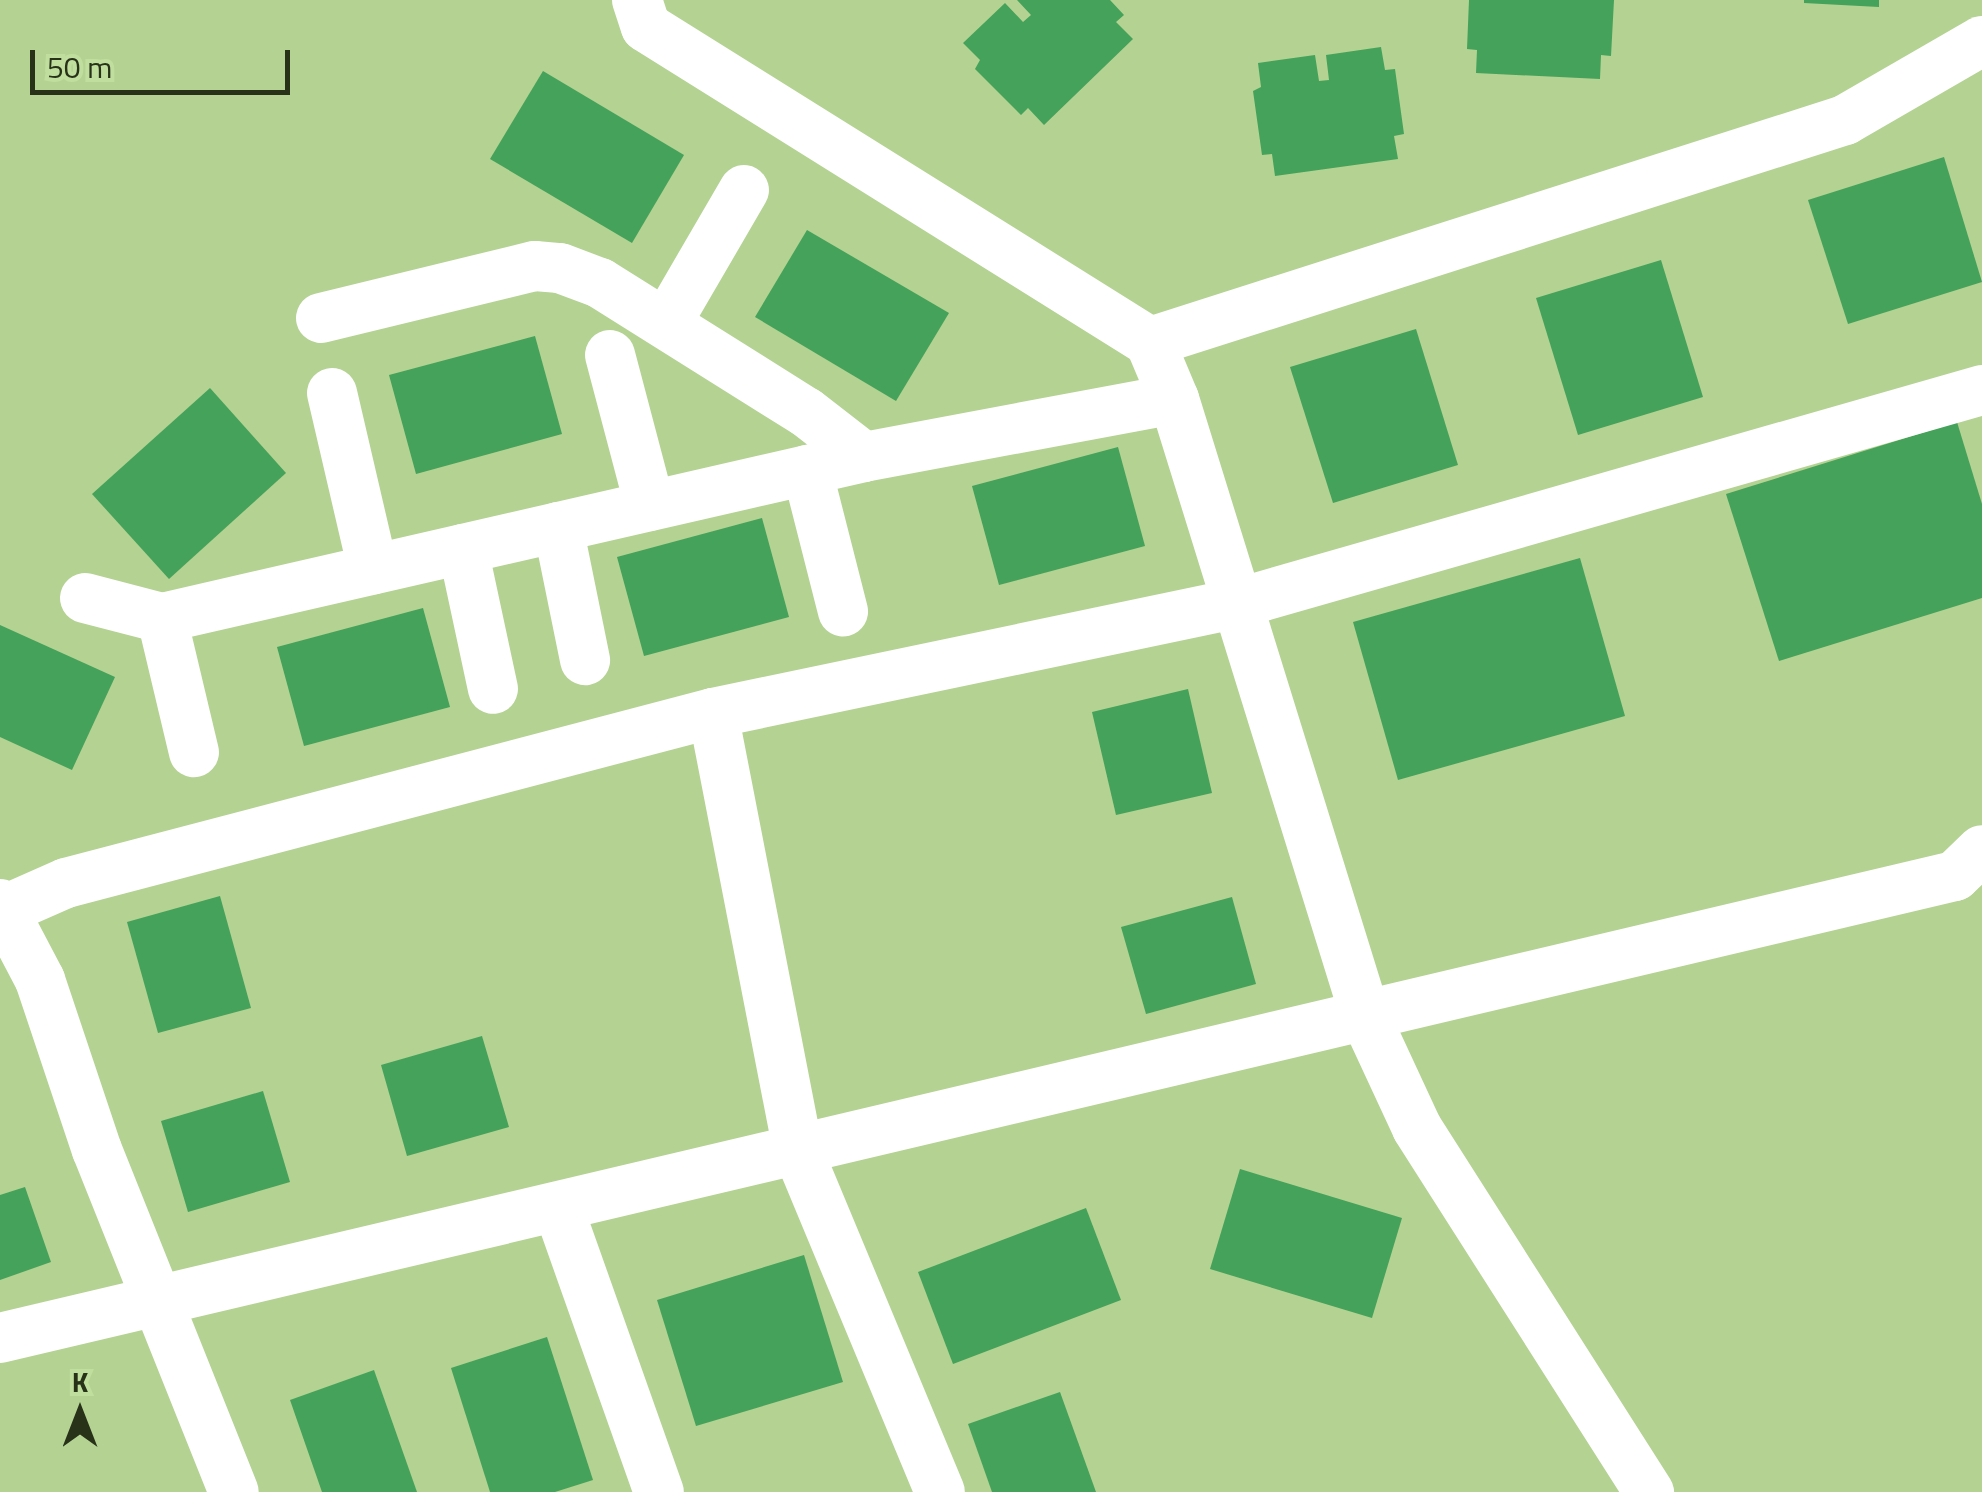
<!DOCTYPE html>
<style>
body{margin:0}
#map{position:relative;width:1982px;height:1492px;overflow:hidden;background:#b4d292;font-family:"Titillium Web",sans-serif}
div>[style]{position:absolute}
.building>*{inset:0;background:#44a25a}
.minor>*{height:50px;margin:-25px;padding:0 25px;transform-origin:25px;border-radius:25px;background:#fff}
span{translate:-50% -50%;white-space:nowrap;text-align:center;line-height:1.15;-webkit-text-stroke:8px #c0df9e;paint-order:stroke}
.north{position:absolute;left:30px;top:1362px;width:100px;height:100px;-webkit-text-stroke:8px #c0df9e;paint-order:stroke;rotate:0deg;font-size:28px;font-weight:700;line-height:40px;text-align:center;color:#273219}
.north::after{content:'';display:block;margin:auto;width:35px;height:45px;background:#273219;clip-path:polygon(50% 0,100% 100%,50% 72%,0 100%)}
.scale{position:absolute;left:30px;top:50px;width:260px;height:45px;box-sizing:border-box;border:5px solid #273219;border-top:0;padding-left:12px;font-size:30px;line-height:35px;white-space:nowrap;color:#273219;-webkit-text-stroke:8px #c0df9e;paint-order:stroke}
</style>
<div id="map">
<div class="building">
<div style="clip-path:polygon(1017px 0,1110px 0,1124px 15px,1116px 22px,1133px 39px,1044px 125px,1028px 108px,1021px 115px,975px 69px,980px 60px,963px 43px,1005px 3px,1023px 22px,1031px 15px)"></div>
<div style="clip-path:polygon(1469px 0,1614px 0,1611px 56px,1601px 55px,1600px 79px,1476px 73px,1477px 50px,1467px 49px)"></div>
<div style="clip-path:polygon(1804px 0,1879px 0,1879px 7px,1804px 3px)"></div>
<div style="clip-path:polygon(1381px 47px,1385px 70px,1395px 69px,1404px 134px,1394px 136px,1398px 159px,1275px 176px,1272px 154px,1262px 155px,1253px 91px,1261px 87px,1258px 63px,1315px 55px,1319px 81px,1329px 80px,1326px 55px)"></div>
<div style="clip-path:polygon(543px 71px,684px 155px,632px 243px,490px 159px)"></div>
<div style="clip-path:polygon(1944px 157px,1982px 282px,1848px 324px,1808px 200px)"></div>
<div style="clip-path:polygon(807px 230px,949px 313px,896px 401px,755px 317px)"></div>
<div style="clip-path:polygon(1661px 260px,1703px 397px,1578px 435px,1536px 298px)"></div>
<div style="clip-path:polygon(1416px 329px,1458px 465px,1333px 503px,1290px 367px)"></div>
<div style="clip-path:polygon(535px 336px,562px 434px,416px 474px,389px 375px)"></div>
<div style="clip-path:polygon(210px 388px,286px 473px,169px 579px,92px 494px)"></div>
<div style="clip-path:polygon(1957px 422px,1982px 504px,1982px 598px,1779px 661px,1726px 494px)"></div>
<div style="clip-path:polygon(1118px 447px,1145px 546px,999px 585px,972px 486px)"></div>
<div style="clip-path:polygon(762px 518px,789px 617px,644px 656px,617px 557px)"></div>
<div style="clip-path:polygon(1580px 558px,1625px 716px,1398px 780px,1353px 622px)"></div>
<div style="clip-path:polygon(423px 608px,450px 707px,304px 746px,277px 647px)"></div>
<div style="clip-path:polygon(0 625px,115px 677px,72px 770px,0 737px)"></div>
<div style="clip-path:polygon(1188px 689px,1212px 793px,1116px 815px,1092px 712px)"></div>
<div style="clip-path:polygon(220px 896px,251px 1008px,158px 1033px,127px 922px)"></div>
<div style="clip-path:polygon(1232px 897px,1256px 984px,1146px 1014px,1121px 927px)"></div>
<div style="clip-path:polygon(482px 1036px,509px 1127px,407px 1156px,381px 1065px)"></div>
<div style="clip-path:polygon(263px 1091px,290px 1182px,188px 1212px,161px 1121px)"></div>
<div style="clip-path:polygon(1240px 1169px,1402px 1218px,1372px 1318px,1210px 1269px)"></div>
<div style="clip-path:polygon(25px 1187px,51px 1262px,0 1280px,0 1195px)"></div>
<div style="clip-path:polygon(1086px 1208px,1121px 1300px,953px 1364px,918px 1272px)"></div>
<div style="clip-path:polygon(804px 1255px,843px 1382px,696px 1426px,657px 1300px)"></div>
<div style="clip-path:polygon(547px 1337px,593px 1480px,555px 1492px,490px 1492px,451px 1368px)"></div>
<div style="clip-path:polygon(374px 1370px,417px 1492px,322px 1492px,290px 1400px)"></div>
<div style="clip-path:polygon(1060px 1392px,1096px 1492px,992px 1492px,968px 1424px)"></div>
</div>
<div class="minor">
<div style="left:637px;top:0;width:28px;rotate:72deg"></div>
<div style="left:646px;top:27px;width:594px;rotate:32.01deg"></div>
<div style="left:1150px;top:342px;width:730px;rotate:-17.71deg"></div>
<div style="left:1845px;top:120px;width:158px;rotate:-30deg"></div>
<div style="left:321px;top:318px;width:220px;rotate:-13.7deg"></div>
<div style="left:535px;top:266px;width:25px;rotate:5deg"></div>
<div style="left:560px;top:268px;width:43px;rotate:20.6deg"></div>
<div style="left:600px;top:283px;width:243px;rotate:32.1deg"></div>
<div style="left:806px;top:412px;width:73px;rotate:37.8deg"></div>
<div style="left:666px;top:324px;width:155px;rotate:-59.8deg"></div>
<div style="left:1150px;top:342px;width:62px;rotate:67.2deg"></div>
<div style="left:1174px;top:399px;width:648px;rotate:72.77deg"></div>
<div style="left:1366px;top:1018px;width:121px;rotate:65.1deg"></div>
<div style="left:1417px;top:1128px;width:432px;rotate:57.5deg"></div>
<div style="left:610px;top:355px;width:156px;rotate:75.2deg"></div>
<div style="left:332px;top:393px;width:181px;rotate:76.9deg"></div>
<div style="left:807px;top:470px;width:146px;rotate:75.7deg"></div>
<div style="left:558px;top:527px;width:136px;rotate:78.5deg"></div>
<div style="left:463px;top:549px;width:143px;rotate:77.9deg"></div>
<div style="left:85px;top:598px;width:80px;rotate:14.6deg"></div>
<div style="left:162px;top:618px;width:720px;rotate:-12.92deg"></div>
<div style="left:864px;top:457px;width:315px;rotate:-10.6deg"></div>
<div style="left:162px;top:618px;width:138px;rotate:76.6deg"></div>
<div style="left:713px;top:713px;width:446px;rotate:79deg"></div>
<div style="left:798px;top:1151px;width:369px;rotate:67.4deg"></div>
<div style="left:0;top:904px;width:86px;rotate:62.2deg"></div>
<div style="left:40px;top:980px;width:179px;rotate:71.5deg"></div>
<div style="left:97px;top:1150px;width:368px;rotate:68.2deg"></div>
<div style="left:7px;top:909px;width:64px;rotate:-23.8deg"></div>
<div style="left:66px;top:883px;width:669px;rotate:-14.72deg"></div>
<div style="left:713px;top:713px;width:537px;rotate:-11.81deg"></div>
<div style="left:1239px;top:603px;width:773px;rotate:-16deg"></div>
<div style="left:559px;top:1210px;width:299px;rotate:70.5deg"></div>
<div style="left:0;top:1338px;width:2009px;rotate:-13.3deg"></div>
<div style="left:1955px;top:876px;width:37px;rotate:-44deg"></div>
</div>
<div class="north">K</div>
<div class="scale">50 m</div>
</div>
